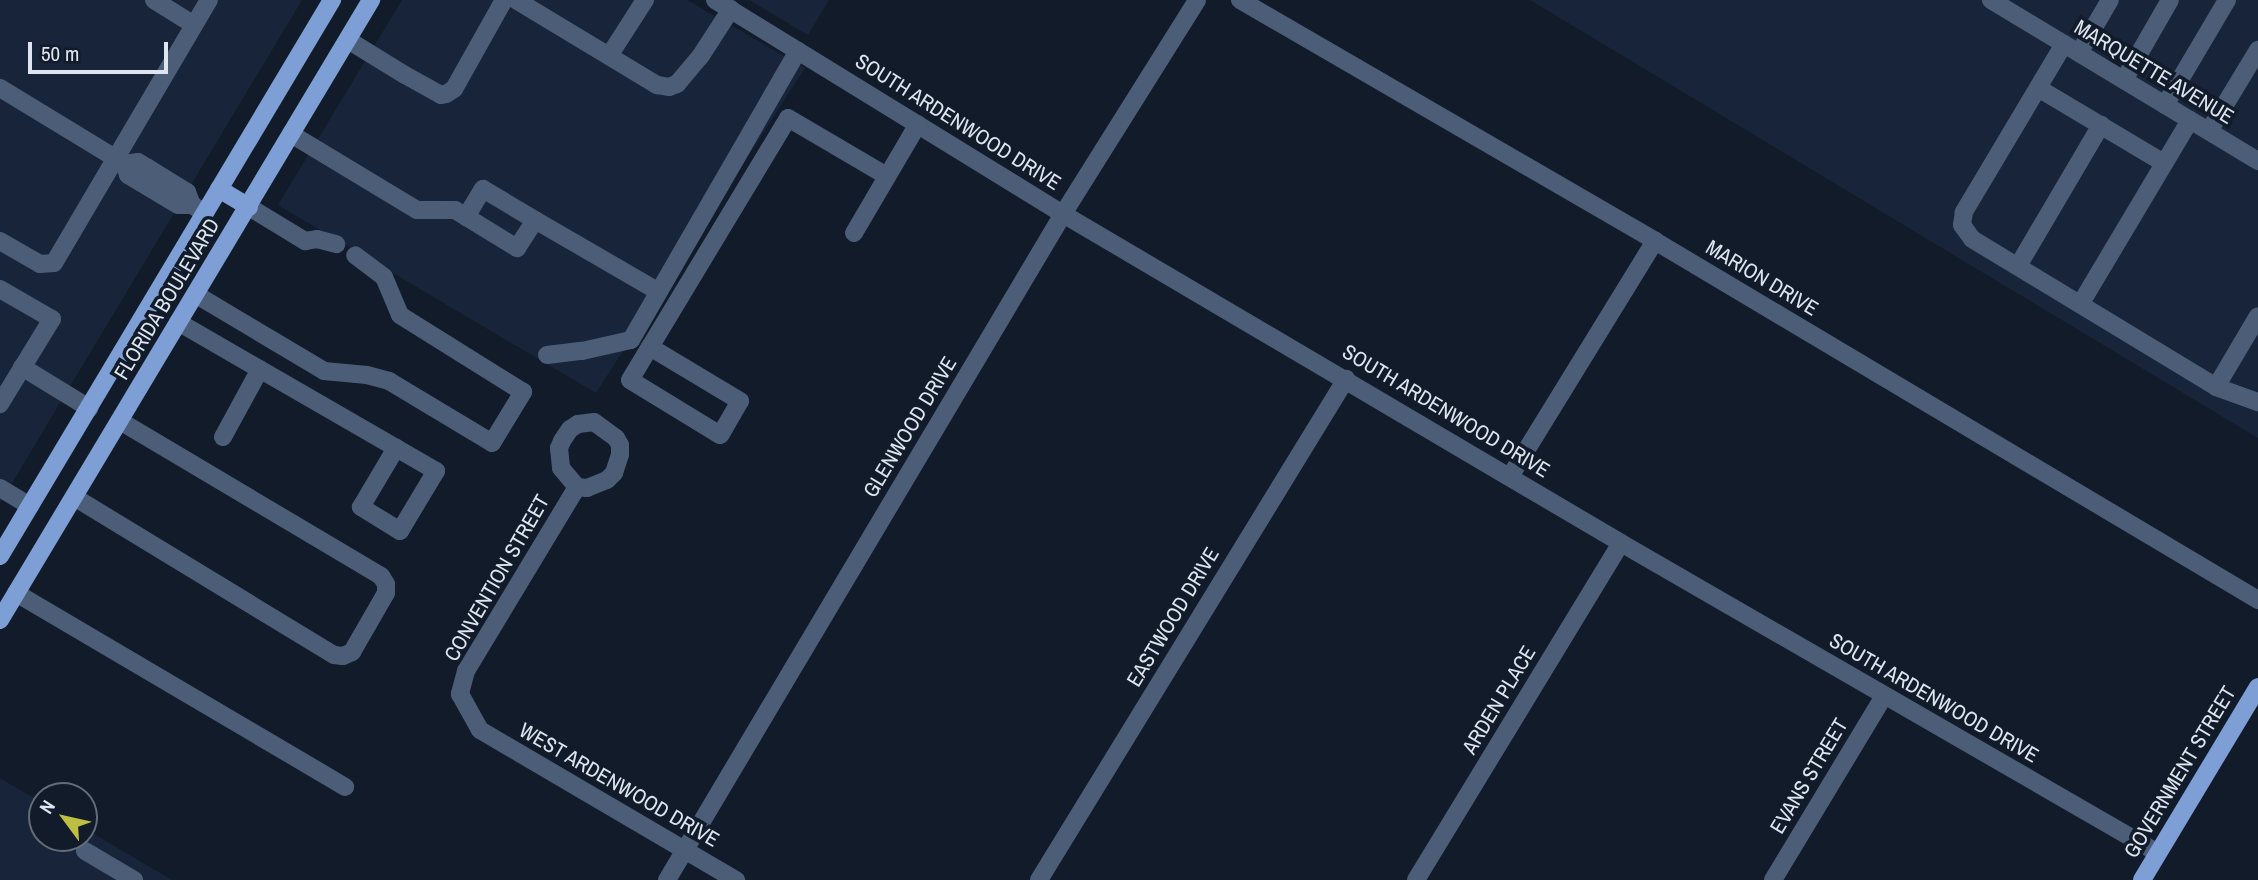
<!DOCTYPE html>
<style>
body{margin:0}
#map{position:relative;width:2258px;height:880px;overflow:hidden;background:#121b2a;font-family:"Archivo Narrow",sans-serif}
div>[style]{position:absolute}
.built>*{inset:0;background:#182439}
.minor>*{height:18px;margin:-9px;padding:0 9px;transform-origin:9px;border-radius:9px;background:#4c5d77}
.major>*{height:18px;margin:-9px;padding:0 9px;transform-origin:9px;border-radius:9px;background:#7d9fd5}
span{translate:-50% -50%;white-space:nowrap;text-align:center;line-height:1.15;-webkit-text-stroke:7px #121b2a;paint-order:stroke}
.street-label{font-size:21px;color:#dee5f0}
.north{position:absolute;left:28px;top:782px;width:70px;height:70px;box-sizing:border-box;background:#121b2a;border:2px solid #646c79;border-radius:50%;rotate:303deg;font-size:19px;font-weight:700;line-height:28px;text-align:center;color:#dee5f0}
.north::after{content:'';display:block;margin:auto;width:24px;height:32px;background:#bebf42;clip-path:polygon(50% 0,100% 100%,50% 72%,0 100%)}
.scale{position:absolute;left:28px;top:42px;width:140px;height:32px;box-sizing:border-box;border:4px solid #dee5f0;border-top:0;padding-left:9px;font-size:21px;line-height:24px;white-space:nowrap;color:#dee5f0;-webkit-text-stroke:5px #121b2a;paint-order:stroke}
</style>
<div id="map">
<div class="built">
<div style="clip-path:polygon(0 0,302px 0,0 503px)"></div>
<div style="clip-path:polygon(402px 0,687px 0,805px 68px,596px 393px,278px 205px)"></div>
<div style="clip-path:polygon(749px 0,829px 0,808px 35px)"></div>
<div style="clip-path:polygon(1530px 0,2258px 0,2258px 438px,1997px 281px)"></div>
<div style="clip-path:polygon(0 778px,42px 803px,42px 838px,84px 838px,84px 828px,172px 880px,0 880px)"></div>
</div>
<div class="minor">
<div style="left:154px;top:0;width:47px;rotate:32deg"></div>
<div style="left:516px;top:0;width:165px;rotate:31.1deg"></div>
<div style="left:657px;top:85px;width:12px;rotate:9deg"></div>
<div style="left:669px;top:87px;width:9px;rotate:-21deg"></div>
<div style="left:677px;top:84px;width:35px;rotate:-50deg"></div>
<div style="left:700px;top:57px;width:57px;rotate:-57.1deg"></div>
<div style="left:715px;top:0;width:409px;rotate:31.6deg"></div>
<div style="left:1063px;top:214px;width:648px;rotate:30.52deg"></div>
<div style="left:1621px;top:543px;width:620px;rotate:30deg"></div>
<div style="left:1240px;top:0;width:480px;rotate:30.1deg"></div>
<div style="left:1655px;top:241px;width:702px;rotate:30.77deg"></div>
<div style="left:1991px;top:0;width:312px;rotate:31.1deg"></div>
<div style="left:348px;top:40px;width:67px;rotate:31.6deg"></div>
<div style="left:405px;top:75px;width:41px;rotate:29.1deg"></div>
<div style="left:441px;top:95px;width:5px;rotate:-11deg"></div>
<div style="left:446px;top:94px;width:9px;rotate:-32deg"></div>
<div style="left:454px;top:89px;width:102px;rotate:-60.7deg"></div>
<div style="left:2064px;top:44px;width:196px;rotate:120.8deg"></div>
<div style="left:1964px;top:212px;width:13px;rotate:99deg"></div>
<div style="left:1962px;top:225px;width:17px;rotate:54deg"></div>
<div style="left:1972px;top:239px;width:285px;rotate:31.2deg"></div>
<div style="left:2216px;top:387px;width:45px;rotate:19.7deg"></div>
<div style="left:2079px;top:53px;width:61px;rotate:-59.7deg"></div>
<div style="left:609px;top:56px;width:67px;rotate:-57.3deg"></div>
<div style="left:2124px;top:80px;width:92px;rotate:-60.1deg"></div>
<div style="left:0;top:88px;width:146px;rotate:31.3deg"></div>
<div style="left:125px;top:164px;width:11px;rotate:75deg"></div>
<div style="left:128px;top:175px;width:58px;rotate:31deg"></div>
<div style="left:178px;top:205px;width:14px"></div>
<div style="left:192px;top:205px;width:15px;rotate:32deg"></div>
<div style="left:2038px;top:88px;width:147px;rotate:30.8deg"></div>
<div style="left:2165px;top:105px;width:122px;rotate:-59.4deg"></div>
<div style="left:2209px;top:131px;width:95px;rotate:-58.8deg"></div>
<div style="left:291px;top:134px;width:147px;rotate:31.1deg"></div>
<div style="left:417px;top:210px;width:38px"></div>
<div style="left:455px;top:210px;width:73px;rotate:31.5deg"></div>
<div style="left:517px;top:248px;width:33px;rotate:-57deg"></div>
<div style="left:535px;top:220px;width:143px;rotate:30.1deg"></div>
<div style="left:125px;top:164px;width:13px;rotate:-9deg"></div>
<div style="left:138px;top:162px;width:12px;rotate:31deg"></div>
<div style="left:148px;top:168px;width:46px;rotate:31.6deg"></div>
<div style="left:187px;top:192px;width:14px;rotate:69deg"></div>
<div style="left:249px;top:207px;width:66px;rotate:31.3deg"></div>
<div style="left:305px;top:241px;width:12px;rotate:-9deg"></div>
<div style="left:317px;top:239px;width:20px;rotate:15deg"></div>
<div style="left:466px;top:217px;width:33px;rotate:-59deg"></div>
<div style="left:483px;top:189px;width:61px;rotate:30.8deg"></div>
<div style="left:854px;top:233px;width:126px;rotate:-59.6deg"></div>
<div style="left:0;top:241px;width:46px;rotate:29.9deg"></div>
<div style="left:40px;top:264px;width:14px;rotate:-4deg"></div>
<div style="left:54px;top:263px;width:305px;rotate:-59.5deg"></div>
<div style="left:2018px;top:266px;width:164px;rotate:-59.5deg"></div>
<div style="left:0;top:289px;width:60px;rotate:30deg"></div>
<div style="left:52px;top:319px;width:100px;rotate:121.5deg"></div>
<div style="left:195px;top:294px;width:150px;rotate:30.8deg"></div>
<div style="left:324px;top:371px;width:43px;rotate:5.3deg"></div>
<div style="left:367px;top:375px;width:23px;rotate:15deg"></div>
<div style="left:389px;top:381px;width:120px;rotate:31deg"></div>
<div style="left:492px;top:443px;width:60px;rotate:-58.7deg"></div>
<div style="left:523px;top:392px;width:145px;rotate:-148deg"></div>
<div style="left:400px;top:315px;width:41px;rotate:-112.8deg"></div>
<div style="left:384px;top:277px;width:36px;rotate:-143deg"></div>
<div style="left:2081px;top:303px;width:213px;rotate:-59.2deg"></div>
<div style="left:178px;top:322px;width:298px;rotate:30deg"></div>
<div style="left:436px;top:471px;width:70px;rotate:121deg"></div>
<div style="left:400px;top:531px;width:46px;rotate:-148.4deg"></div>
<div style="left:361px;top:507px;width:69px;rotate:-59.3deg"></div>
<div style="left:650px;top:347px;width:105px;rotate:31deg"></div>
<div style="left:740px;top:401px;width:39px;rotate:120deg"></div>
<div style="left:720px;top:435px;width:105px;rotate:-148.6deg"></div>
<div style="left:630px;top:380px;width:39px;rotate:-59deg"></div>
<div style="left:650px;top:347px;width:267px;rotate:-58.9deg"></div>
<div style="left:788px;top:118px;width:115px;rotate:30.4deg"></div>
<div style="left:547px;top:355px;width:35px;rotate:-7deg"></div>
<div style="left:582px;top:351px;width:50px;rotate:-12.7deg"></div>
<div style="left:631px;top:340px;width:334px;rotate:-60deg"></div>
<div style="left:22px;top:367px;width:79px;rotate:31.5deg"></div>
<div style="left:2216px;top:387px;width:82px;rotate:-59.4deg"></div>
<div style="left:223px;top:437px;width:77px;rotate:-61.4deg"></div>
<div style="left:1511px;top:475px;width:275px;rotate:-58.4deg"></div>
<div style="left:577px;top:487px;width:10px;rotate:6deg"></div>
<div style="left:587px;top:488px;width:22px;rotate:-22deg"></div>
<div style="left:607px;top:480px;width:10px;rotate:-45deg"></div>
<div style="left:614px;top:473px;width:19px;rotate:-72deg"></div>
<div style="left:620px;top:455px;width:10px;rotate:-90deg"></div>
<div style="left:620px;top:445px;width:8px;rotate:-120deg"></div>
<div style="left:616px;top:438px;width:27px;rotate:-144deg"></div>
<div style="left:594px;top:422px;width:16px;rotate:173deg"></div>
<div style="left:578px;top:424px;width:9px;rotate:148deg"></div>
<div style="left:570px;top:429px;width:14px;rotate:124deg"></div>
<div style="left:562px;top:441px;width:8px;rotate:113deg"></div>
<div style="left:559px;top:448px;width:20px;rotate:84deg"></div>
<div style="left:561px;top:468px;width:25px;rotate:50deg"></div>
<div style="left:577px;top:487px;width:215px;rotate:121.1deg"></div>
<div style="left:466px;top:671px;width:24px;rotate:105deg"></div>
<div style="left:460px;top:694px;width:41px;rotate:60.9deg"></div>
<div style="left:480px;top:730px;width:297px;rotate:30.4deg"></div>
<div style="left:0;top:488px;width:35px;rotate:31deg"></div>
<div style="left:74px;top:497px;width:304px;rotate:31.3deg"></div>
<div style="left:334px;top:655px;width:9px;rotate:6deg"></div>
<div style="left:343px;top:656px;width:10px;rotate:-24deg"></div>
<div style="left:352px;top:652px;width:68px;rotate:-60deg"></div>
<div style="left:386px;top:593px;width:9px;rotate:-90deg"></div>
<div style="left:386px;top:584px;width:9px;rotate:-122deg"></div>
<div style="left:381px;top:576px;width:304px;rotate:-149.3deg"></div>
<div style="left:16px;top:593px;width:382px;rotate:30.5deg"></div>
<div style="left:85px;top:851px;width:57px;rotate:30.6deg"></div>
<div style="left:667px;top:880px;width:775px;rotate:-59.26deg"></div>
<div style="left:1063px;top:214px;width:252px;rotate:-57.9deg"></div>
<div style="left:1039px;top:880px;width:588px;rotate:-58.5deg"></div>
<div style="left:1416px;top:880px;width:394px;rotate:-58.7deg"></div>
<div style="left:1773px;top:880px;width:215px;rotate:-58.9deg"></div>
</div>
<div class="major">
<div style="left:219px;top:189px;width:35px;rotate:31deg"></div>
<div style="left:0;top:556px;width:648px;rotate:-59.16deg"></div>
<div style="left:0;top:620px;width:723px;rotate:-59.1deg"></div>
<div style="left:2142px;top:880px;width:225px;rotate:-59deg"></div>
</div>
<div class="street-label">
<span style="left:2154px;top:72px;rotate:31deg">MARQUETTE AVENUE</span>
<span style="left:958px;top:122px;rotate:32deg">SOUTH ARDENWOOD DRIVE</span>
<span style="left:1762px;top:278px;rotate:31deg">MARION DRIVE</span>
<span style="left:167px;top:299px;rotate:-59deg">FLORIDA BOULEVARD</span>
<span style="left:1446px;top:411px;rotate:31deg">SOUTH ARDENWOOD DRIVE</span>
<span style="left:910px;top:427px;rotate:-59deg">GLENWOOD DRIVE</span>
<span style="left:497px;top:578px;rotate:-60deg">CONVENTION STREET</span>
<span style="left:1173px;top:617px;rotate:-59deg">EASTWOOD DRIVE</span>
<span style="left:1934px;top:698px;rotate:30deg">SOUTH ARDENWOOD DRIVE</span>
<span style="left:1499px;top:700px;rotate:-59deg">ARDEN PLACE</span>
<span style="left:2180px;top:772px;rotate:-59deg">GOVERNMENT STREET</span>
<span style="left:1809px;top:776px;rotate:-59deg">EVANS STREET</span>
<span style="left:619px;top:785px;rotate:30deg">WEST ARDENWOOD DRIVE</span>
</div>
<div class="north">N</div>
<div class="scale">50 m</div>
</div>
